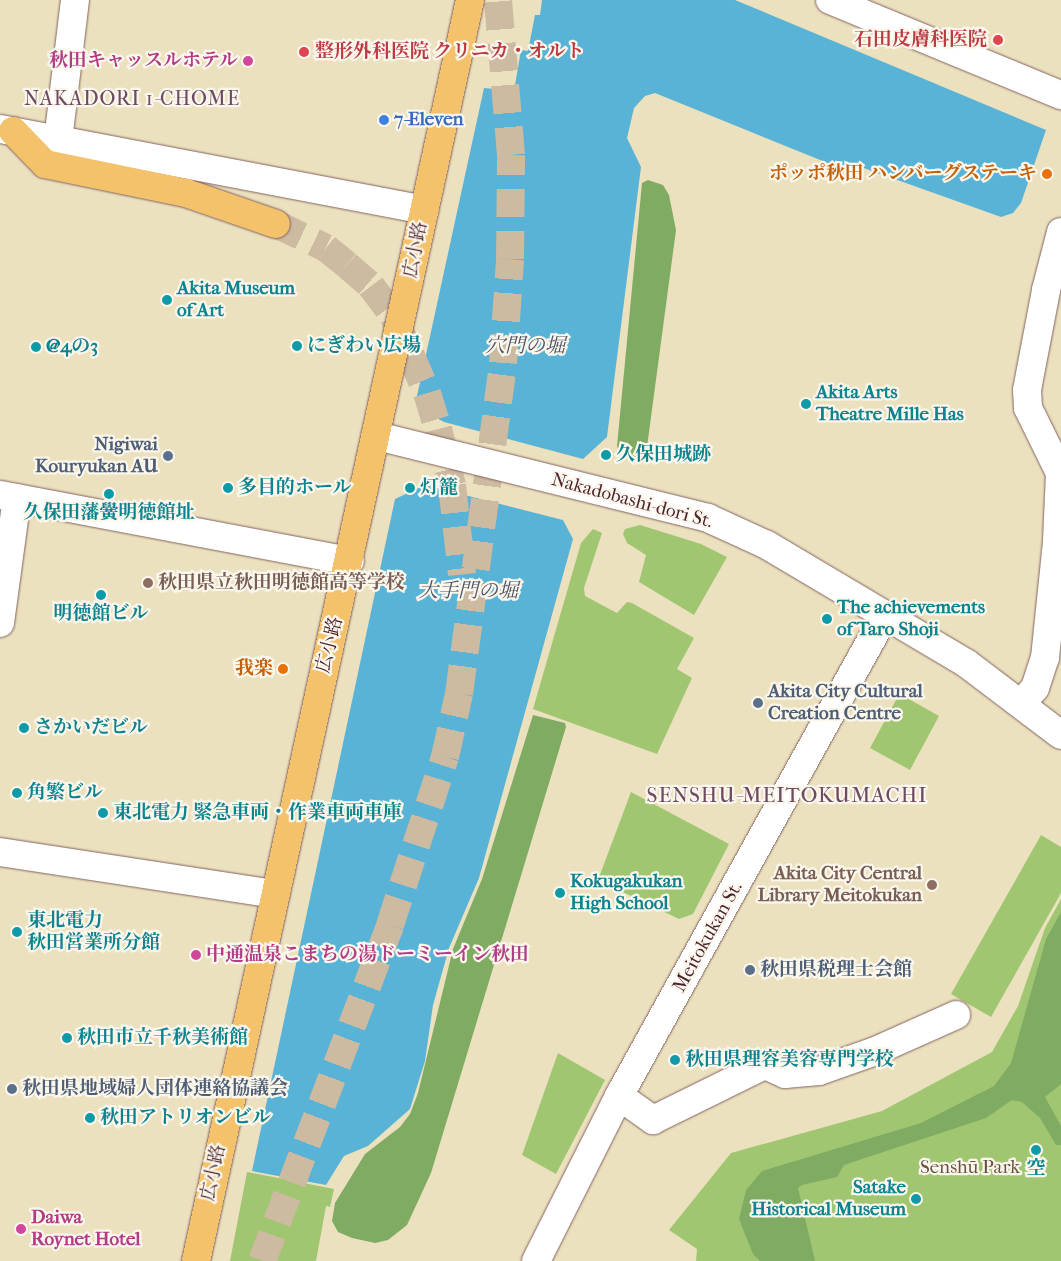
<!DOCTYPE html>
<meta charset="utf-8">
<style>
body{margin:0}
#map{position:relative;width:1061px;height:1261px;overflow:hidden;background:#ece1bf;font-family:"IM FELL French Canon","Noto Serif JP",serif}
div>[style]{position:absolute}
.green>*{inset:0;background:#a1c671}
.forest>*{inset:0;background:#80ab63}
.water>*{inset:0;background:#58b3d6}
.highway-tunnel>*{height:28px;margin-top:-14px;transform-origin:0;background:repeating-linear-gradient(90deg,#ccbaa1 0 28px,transparent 0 42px)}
.roads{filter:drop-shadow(0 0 1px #83635f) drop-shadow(0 0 1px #83635f)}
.minor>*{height:28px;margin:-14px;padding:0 14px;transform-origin:14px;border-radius:14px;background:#fff}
.major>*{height:28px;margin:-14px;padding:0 14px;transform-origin:14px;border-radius:14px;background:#f4c26a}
.highway>*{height:28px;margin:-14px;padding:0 14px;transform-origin:14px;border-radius:14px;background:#f4c26a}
.dots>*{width:14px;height:14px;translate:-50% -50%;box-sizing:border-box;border:2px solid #fbf7ec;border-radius:50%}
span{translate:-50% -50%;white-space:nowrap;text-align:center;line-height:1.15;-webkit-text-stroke:4.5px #fbf7ec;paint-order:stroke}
.health-label{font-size:19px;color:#be3a42;font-weight:700}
.right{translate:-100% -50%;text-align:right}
.left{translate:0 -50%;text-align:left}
.hotel-label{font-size:19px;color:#b23c85;font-weight:700}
.shop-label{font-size:19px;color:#366cbe;font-weight:700}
.food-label{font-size:19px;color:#c56008;font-weight:700}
.street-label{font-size:19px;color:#4a1f2b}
.culture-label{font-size:19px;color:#0d838f;font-weight:700}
.service-label{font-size:19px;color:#4e5e75;font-weight:700}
.education-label{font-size:19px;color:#785e54;font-weight:700}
.park-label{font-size:19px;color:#645140}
.neighbourhood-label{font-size:20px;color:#6e4a62;letter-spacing:1px}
.water-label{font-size:20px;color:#4f5367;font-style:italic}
.quarter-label{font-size:21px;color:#6e4a62;letter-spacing:1px}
</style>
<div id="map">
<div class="green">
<div style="clip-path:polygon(640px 525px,701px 544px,727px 557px,694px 615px,639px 582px,646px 555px,627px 543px,623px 534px,625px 529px)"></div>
<div style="clip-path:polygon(593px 529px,602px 533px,584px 588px,585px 596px,617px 613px,627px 602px,632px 603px,694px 638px,677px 669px,692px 678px,657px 754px,533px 709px,581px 543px)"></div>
<div style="clip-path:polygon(907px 698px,939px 716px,910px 770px,870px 748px,896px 700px)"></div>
<div style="clip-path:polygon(631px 792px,729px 844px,693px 914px,679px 919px,598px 880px)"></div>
<div style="clip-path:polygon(1041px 835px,1061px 847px,1061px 893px,991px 1017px,951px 994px)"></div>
<div style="clip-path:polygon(1061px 899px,1061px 1261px,696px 1261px,697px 1249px,669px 1230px,731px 1153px,882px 1111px,992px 1052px,1018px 1006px,1045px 928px)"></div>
<div style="clip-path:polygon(558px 1053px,605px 1080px,556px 1174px,522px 1155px)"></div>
<div style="clip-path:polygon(247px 1172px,334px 1189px,330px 1207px,326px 1206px,316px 1261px,230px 1261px)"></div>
</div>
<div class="forest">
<div style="clip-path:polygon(648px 180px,663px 185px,669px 195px,676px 230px,647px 447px,642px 456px,634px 461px,620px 454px,617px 446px,642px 183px)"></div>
<div style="clip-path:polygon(533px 715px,565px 723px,566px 727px,431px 1173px,407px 1225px,388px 1240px,375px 1243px,352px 1238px,338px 1232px,332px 1221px,335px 1203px,365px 1154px,400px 1127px,410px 1114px,418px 1093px,453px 949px,482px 879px)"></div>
<div style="clip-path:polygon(1061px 912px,1061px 1084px,1045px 1097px,1061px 1126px,1061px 1145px,1056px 1145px,1040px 1118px,1022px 1102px,1012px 1100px,986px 1118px,844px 1165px,837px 1177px,802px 1185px,798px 1188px,815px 1261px,760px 1261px,753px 1254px,739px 1219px,746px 1190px,762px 1171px,921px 1123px,994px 1086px,1011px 1063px,1046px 939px)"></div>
</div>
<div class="water">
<div style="clip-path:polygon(542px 0,735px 0,1046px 130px,1021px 203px,1013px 213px,1001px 217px,861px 167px,830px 164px,655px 93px,645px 96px,634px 108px,627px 138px,641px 167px,607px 437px,583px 459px,444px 422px,430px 414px,417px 396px,484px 88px,514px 91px,521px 50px,528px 51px,535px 15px,540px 15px)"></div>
<div style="clip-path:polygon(425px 485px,563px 520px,573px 539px,479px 878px,449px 948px,433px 1005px,425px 1061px,410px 1109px,368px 1146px,344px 1156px,326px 1185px,252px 1171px,395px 499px)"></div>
</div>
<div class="highway-tunnel">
<div style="left:276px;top:224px;width:55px;rotate:25.6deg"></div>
<div style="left:326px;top:248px;width:27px;rotate:39deg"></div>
<div style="left:347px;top:265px;width:32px;rotate:41deg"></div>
<div style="left:371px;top:286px;width:39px;rotate:53deg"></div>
<div style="left:394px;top:317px;width:83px;rotate:66.5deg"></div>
<div style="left:427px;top:393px;width:38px;rotate:73deg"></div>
<div style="left:438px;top:429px;width:58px;rotate:76deg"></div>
<div style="left:452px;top:485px;width:90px;rotate:83.6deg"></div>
<div style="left:262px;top:1261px;width:360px;rotate:-69.1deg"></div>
<div style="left:390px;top:925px;width:177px;rotate:-71.9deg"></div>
<div style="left:445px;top:757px;width:65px;rotate:-77.5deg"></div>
<div style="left:459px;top:694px;width:334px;rotate:-82.4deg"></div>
<div style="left:503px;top:363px;width:104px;rotate:-86.1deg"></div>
<div style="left:510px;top:259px;width:104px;rotate:-89.4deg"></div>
<div style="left:511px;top:155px;width:156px;rotate:-94.8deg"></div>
</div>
<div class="roads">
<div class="minor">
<div style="left:830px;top:0;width:250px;rotate:22.4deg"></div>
<div style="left:1px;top:129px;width:431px;rotate:10.8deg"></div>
<div style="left:56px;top:157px;width:158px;rotate:-83.1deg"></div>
<div style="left:377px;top:436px;width:341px;rotate:13.9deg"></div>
<div style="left:708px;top:518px;width:65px;rotate:24.6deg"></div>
<div style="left:767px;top:545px;width:231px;rotate:30.7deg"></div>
<div style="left:966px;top:663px;width:119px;rotate:37.2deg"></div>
<div style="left:0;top:495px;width:356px;rotate:10.7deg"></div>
<div style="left:0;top:623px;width:126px;rotate:-82.3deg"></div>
<div style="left:1021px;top:704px;width:21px;rotate:-49deg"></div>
<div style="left:1035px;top:688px;width:32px;rotate:-72deg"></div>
<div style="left:1045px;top:658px;width:118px;rotate:-84.1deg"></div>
<div style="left:1057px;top:541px;width:68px;rotate:-87.5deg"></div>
<div style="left:1060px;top:473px;width:72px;rotate:-116.2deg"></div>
<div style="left:1028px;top:408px;width:18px;rotate:-93deg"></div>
<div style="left:1027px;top:390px;width:102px;rotate:-79.2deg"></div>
<div style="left:1046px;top:290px;width:60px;rotate:-75.5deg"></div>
<div style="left:0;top:852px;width:277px;rotate:8.7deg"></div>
<div style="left:619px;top:1096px;width:42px;rotate:35.2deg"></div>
<div style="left:653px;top:1120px;width:125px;rotate:-26.2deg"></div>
<div style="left:765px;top:1065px;width:22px;rotate:24deg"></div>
<div style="left:785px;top:1074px;width:34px;rotate:-5deg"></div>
<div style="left:819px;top:1071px;width:57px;rotate:-19.4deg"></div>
<div style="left:873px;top:1052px;width:91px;rotate:-24deg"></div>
<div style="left:536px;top:1261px;width:185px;rotate:-63.3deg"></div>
<div style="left:619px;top:1096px;width:550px;rotate:-61.06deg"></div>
</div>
<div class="major">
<div style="left:196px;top:1261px;width:1290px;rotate:-77.74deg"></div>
</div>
<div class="highway">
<div style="left:13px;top:131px;width:46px;rotate:45.9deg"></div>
<div style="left:45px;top:164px;width:144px;rotate:11.6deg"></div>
<div style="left:186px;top:193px;width:95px;rotate:19deg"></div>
</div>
</div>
<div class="dots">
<div style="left:998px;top:40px;background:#e0444e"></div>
<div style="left:304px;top:52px;background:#e0444e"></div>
<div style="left:248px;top:61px;background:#d1479c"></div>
<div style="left:384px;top:120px;background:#3f7fe0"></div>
<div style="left:1047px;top:174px;background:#e8710a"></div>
<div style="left:167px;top:300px;background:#0f9aa8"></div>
<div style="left:297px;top:346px;background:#0f9aa8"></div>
<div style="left:36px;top:347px;background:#0f9aa8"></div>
<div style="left:806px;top:404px;background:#0f9aa8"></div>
<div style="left:606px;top:455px;background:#0f9aa8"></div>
<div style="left:168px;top:456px;background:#5c6f8a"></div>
<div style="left:228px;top:488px;background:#0f9aa8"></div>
<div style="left:410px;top:488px;background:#0f9aa8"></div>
<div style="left:109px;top:494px;background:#0f9aa8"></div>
<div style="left:148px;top:583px;background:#8d6e63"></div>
<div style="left:101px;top:595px;background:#0f9aa8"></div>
<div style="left:827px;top:619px;background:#0f9aa8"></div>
<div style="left:283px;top:669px;background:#e8710a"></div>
<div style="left:758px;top:703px;background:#5c6f8a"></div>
<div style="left:24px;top:728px;background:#0f9aa8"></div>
<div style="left:17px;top:793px;background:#0f9aa8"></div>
<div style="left:103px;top:813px;background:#0f9aa8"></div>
<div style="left:932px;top:885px;background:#8d6e63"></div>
<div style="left:560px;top:893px;background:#0f9aa8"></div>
<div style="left:17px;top:932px;background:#0f9aa8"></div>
<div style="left:196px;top:955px;background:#d1479c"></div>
<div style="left:750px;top:970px;background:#5c6f8a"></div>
<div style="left:67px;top:1038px;background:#0f9aa8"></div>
<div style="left:675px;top:1060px;background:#0f9aa8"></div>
<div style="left:12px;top:1089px;background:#5c6f8a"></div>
<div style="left:90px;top:1118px;background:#0f9aa8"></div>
<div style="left:1036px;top:1150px;background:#0f9aa8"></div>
<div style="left:916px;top:1199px;background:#0f9aa8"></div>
<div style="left:21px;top:1229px;background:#d1479c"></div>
</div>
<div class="health-label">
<span class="right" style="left:987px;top:40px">石田皮膚科医院</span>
<span class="left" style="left:315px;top:52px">整形外科医院 クリニカ・オルト</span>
</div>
<div class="hotel-label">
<span class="right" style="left:238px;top:61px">秋田キャッスルホテル</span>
<span class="left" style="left:206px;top:955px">中通温泉こまちの湯ドーミーイン秋田</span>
<span class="left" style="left:31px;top:1229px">Daiwa<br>Roynet Hotel</span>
</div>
<div class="shop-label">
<span class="left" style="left:394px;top:120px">7-Eleven</span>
</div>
<div class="food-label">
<span class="right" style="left:1037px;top:174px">ポッポ秋田 ハンバーグステーキ</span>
<span class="right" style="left:273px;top:669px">我楽</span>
</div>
<div class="street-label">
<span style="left:416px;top:250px;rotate:-79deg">広小路</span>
<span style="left:632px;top:501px;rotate:15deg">Nakadobashi-dori St.</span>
<span style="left:330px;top:645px;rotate:-76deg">広小路</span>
<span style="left:708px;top:937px;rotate:-61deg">Meitokukan St.</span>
<span style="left:214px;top:1173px;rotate:-78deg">広小路</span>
</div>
<div class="culture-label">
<span class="left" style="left:177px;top:300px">Akita Museum<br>of Art</span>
<span class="left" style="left:307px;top:346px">にぎわい広場</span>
<span class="left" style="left:46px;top:347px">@4の3</span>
<span class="left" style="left:816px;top:404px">Akita Arts<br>Theatre Mille Has</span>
<span class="left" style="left:616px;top:455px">久保田城跡</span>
<span class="left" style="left:238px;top:488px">多目的ホール</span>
<span class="left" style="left:420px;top:488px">灯籠</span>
<span style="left:109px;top:513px">久保田藩黌明徳館址</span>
<span class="left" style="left:837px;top:619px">The achievements<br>of Taro Shoji</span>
<span style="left:101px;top:614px">明徳館ビル</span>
<span class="left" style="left:34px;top:728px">さかいだビル</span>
<span class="left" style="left:27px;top:793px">角繁ビル</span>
<span class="left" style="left:113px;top:813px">東北電力 緊急車両・作業車両車庫</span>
<span class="left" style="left:570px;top:893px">Kokugakukan<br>High School</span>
<span class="left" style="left:27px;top:932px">東北電力<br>秋田営業所分館</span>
<span class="left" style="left:77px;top:1038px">秋田市立千秋美術館</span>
<span class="left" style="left:685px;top:1060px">秋田県理容美容専門学校</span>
<span class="left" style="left:100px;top:1118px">秋田アトリオンビル</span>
<span style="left:1036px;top:1169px">空</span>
<span class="right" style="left:906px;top:1199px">Satake<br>Historical Museum</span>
</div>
<div class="service-label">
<span class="right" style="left:158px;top:456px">Nigiwai<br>Kouryukan AU</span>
<span class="left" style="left:768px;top:703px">Akita City Cultural<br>Creation Centre</span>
<span class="left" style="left:760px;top:970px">秋田県税理士会館</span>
<span class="left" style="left:22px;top:1089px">秋田県地域婦人団体連絡協議会</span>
</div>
<div class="education-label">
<span class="left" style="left:158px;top:583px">秋田県立秋田明徳館高等学校</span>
<span class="right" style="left:922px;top:885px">Akita City Central<br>Library Meitokukan</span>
</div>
<div class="park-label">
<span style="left:970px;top:1168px">Senshū Park</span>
</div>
<div class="neighbourhood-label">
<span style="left:132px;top:98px">NAKADORI 1-CHOME</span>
</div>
<div class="water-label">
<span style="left:525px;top:345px">穴門の堀</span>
<span style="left:468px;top:590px">大手門の堀</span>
</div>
<div class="quarter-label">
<span style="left:787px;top:795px">SENSHU-MEITOKUMACHI</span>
</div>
</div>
